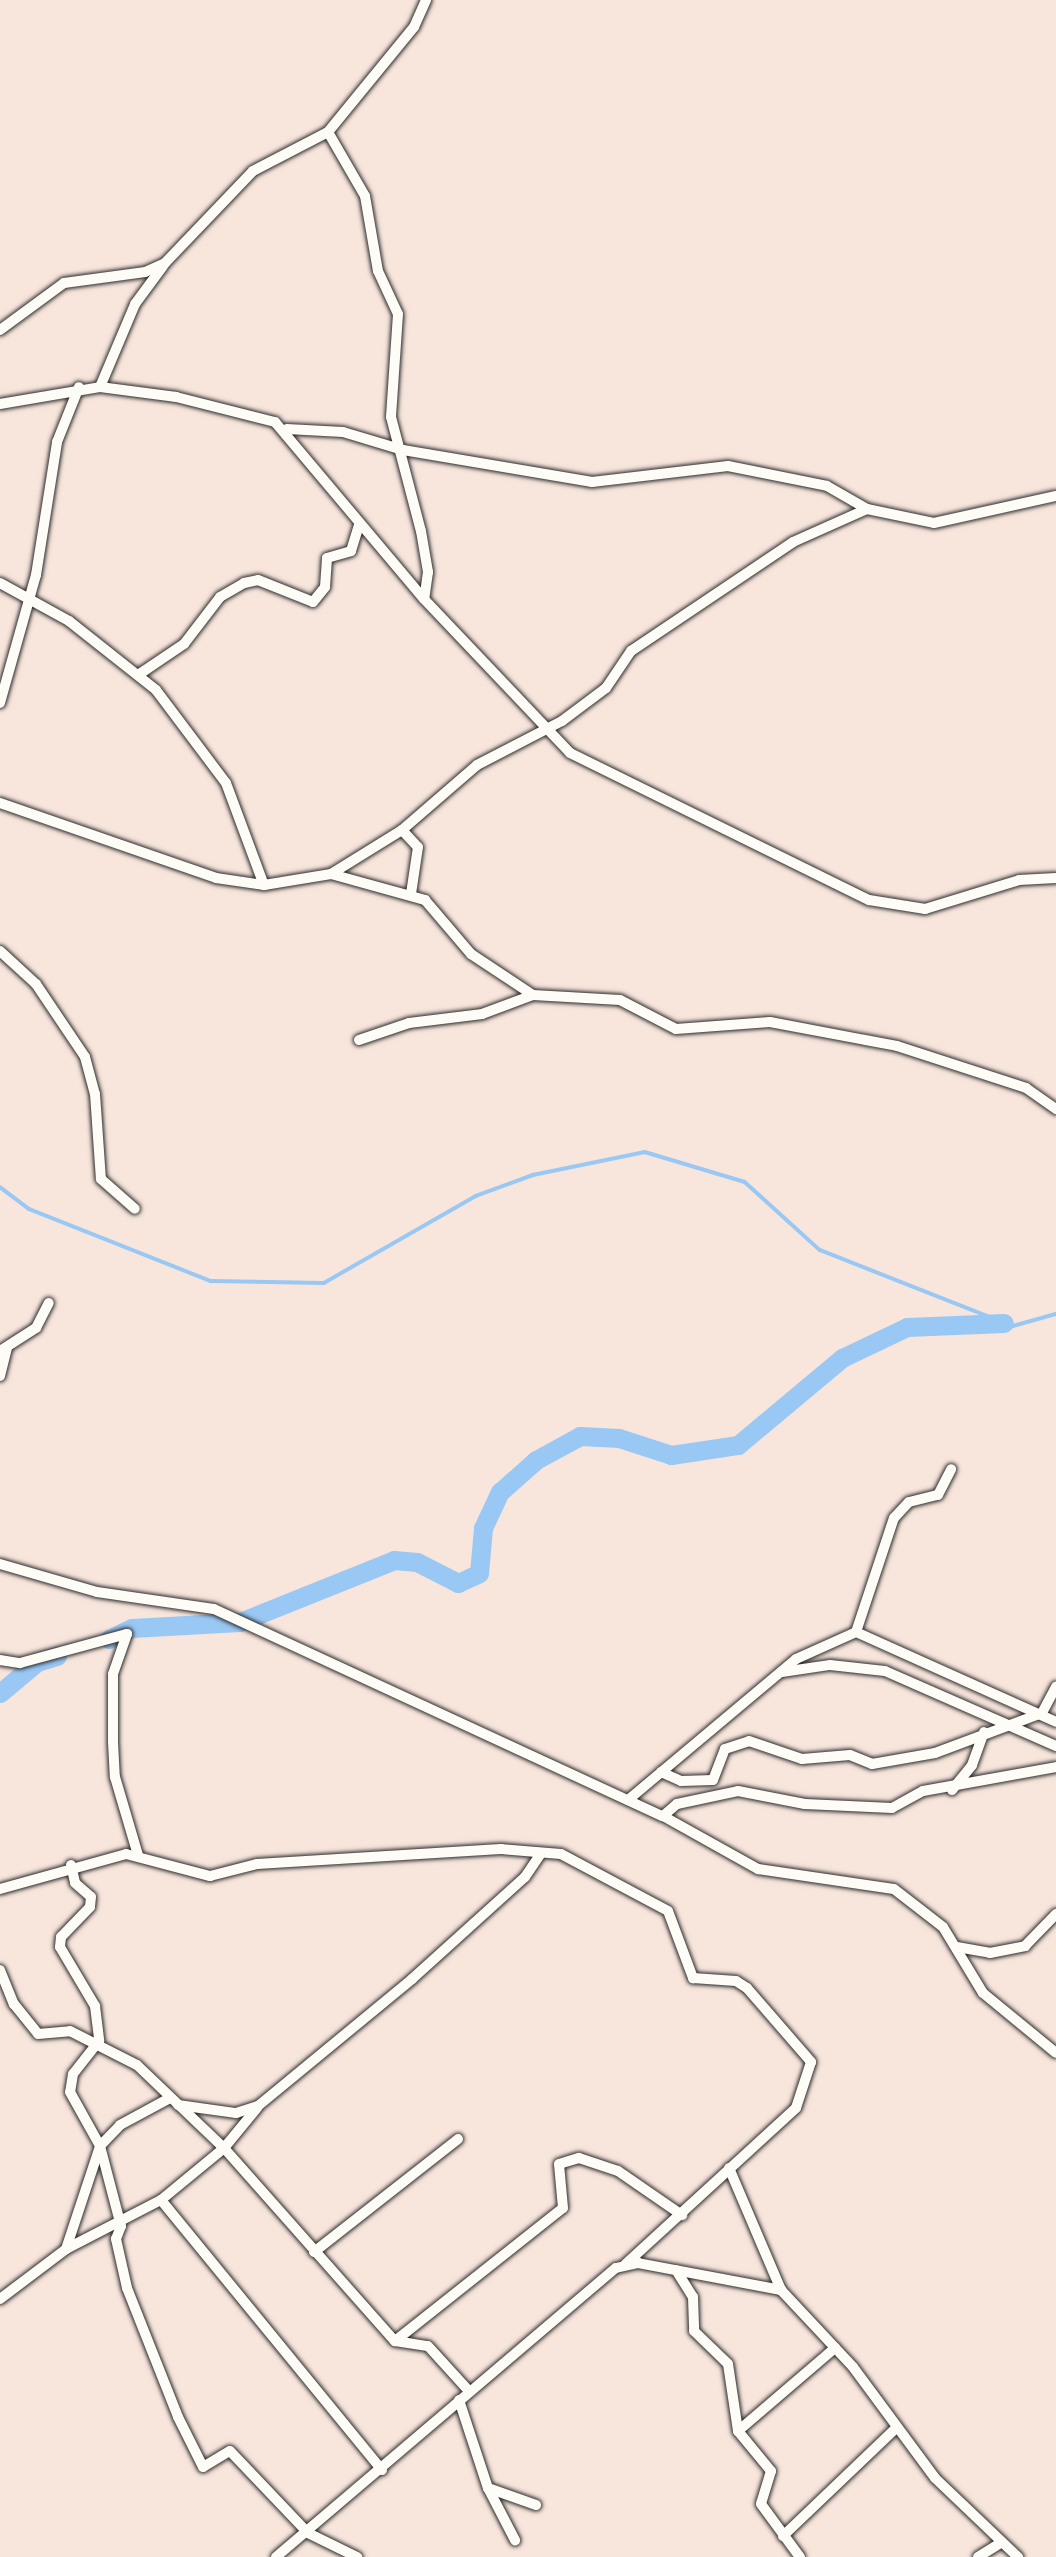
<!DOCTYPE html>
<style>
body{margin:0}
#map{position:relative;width:1056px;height:2557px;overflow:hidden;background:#f8e6dd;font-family:Dekko,sans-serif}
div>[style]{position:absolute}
.stream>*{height:3.5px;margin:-1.75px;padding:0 1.75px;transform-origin:1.75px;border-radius:1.75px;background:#9ac8f5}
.river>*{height:19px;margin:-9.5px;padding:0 9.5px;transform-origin:9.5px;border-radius:9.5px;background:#9ac8f5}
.roads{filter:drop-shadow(0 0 2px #2b2b2b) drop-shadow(0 0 2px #2b2b2b)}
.street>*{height:10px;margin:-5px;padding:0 5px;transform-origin:5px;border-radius:5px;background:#fdfcf7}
span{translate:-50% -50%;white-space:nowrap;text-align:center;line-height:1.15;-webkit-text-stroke:7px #fdfcf7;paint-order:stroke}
</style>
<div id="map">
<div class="stream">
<div style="left:0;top:1187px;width:36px;rotate:37deg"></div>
<div style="left:29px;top:1209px;width:196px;rotate:21.6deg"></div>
<div style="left:211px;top:1281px;width:113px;rotate:1deg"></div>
<div style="left:324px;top:1283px;width:175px;rotate:-29.8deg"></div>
<div style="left:476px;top:1196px;width:61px;rotate:-20.2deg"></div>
<div style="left:533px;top:1175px;width:114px;rotate:-11.6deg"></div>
<div style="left:645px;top:1152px;width:104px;rotate:16.7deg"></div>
<div style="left:745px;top:1182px;width:101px;rotate:42.2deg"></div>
<div style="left:820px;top:1250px;width:207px;rotate:21.5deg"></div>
<div style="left:1013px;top:1326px;width:45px;rotate:-15.6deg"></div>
</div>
<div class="river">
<div style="left:109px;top:1639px;width:25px;rotate:-26deg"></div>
<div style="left:132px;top:1628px;width:108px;rotate:-3.2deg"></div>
<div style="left:240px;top:1622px;width:166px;rotate:-21.9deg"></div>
<div style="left:394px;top:1560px;width:23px;rotate:5deg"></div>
<div style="left:417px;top:1562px;width:46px;rotate:27.1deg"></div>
<div style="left:458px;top:1583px;width:23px;rotate:-25deg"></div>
<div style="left:479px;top:1573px;width:45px;rotate:-84.9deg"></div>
<div style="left:483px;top:1528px;width:40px;rotate:-65deg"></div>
<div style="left:500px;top:1492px;width:48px;rotate:-41.6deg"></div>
<div style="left:536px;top:1460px;width:50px;rotate:-28.6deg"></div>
<div style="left:580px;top:1436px;width:39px;rotate:3deg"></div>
<div style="left:619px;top:1438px;width:55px;rotate:18.1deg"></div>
<div style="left:671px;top:1455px;width:68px;rotate:-8.5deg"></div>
<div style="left:738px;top:1445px;width:136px;rotate:-39.9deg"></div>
<div style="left:842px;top:1358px;width:72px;rotate:-25.5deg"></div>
<div style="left:907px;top:1327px;width:97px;rotate:-2.4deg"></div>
<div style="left:0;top:1693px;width:48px;rotate:-40deg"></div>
<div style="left:37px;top:1662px;width:21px;rotate:-17deg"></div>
</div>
<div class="roads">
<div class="street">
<div style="left:328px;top:132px;width:74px;rotate:60deg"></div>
<div style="left:365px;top:196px;width:76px;rotate:80.2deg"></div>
<div style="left:378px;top:271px;width:47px;rotate:65.1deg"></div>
<div style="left:398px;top:314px;width:103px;rotate:93.9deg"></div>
<div style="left:391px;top:417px;width:118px;rotate:75.3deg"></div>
<div style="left:421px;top:531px;width:42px;rotate:80.3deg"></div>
<div style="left:428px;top:572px;width:27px;rotate:98deg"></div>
<div style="left:0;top:330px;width:79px;rotate:-36.3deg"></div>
<div style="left:64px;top:283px;width:82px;rotate:-7.7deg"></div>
<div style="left:145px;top:272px;width:22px;rotate:-24deg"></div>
<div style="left:165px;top:263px;width:127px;rotate:-46.3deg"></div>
<div style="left:253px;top:171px;width:85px;rotate:-27.5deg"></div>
<div style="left:328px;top:132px;width:136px;rotate:-50.7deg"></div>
<div style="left:414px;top:27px;width:30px;rotate:-66deg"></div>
<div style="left:100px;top:387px;width:90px;rotate:-67.1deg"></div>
<div style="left:135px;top:304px;width:47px;rotate:-53.6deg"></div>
<div style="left:0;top:404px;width:101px;rotate:-9.6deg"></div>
<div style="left:100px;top:387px;width:77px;rotate:7.5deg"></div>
<div style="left:176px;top:397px;width:102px;rotate:14.2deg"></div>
<div style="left:275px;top:422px;width:231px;rotate:49.9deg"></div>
<div style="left:424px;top:599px;width:212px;rotate:46.5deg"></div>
<div style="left:570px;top:753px;width:333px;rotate:26.2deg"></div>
<div style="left:869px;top:900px;width:57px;rotate:9.1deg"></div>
<div style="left:925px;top:909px;width:98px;rotate:-17.1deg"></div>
<div style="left:1019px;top:880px;width:37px;rotate:-3deg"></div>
<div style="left:287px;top:429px;width:56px;rotate:3.1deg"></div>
<div style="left:343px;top:432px;width:63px;rotate:16.7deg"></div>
<div style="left:403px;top:450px;width:192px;rotate:9.6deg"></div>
<div style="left:592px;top:482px;width:137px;rotate:-6.7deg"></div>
<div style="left:728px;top:466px;width:101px;rotate:11.4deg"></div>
<div style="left:827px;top:486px;width:46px;rotate:29.9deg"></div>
<div style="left:0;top:583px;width:79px;rotate:28.8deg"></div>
<div style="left:69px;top:621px;width:111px;rotate:38.4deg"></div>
<div style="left:156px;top:690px;width:116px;rotate:53deg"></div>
<div style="left:226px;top:783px;width:109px;rotate:69.6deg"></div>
<div style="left:141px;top:673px;width:52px;rotate:-34deg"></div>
<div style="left:184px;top:644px;width:59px;rotate:-52.5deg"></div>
<div style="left:220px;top:597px;width:28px;rotate:-30deg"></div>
<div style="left:244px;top:583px;width:14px;rotate:-12deg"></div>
<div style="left:258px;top:580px;width:59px;rotate:21.8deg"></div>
<div style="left:313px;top:602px;width:19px;rotate:-51deg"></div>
<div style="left:325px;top:587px;width:29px;rotate:-86deg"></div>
<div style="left:327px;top:558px;width:25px;rotate:-16deg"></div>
<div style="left:351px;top:551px;width:27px;rotate:-73deg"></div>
<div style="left:0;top:703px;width:133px;rotate:-74.3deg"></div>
<div style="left:36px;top:575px;width:135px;rotate:-81deg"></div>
<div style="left:57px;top:442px;width:59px;rotate:-68.2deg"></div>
<div style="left:0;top:803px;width:229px;rotate:19.1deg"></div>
<div style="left:216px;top:878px;width:49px;rotate:8.3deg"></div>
<div style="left:264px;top:885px;width:68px;rotate:-9.3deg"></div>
<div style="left:331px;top:874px;width:84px;rotate:-31.8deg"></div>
<div style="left:402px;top:830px;width:99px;rotate:-40.9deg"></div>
<div style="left:477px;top:765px;width:96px;rotate:-27.4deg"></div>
<div style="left:562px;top:721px;width:55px;rotate:-36.9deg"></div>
<div style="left:606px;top:688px;width:45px;rotate:-56deg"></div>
<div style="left:631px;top:651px;width:195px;rotate:-33.9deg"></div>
<div style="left:793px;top:542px;width:81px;rotate:-24deg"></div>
<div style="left:867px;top:509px;width:68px;rotate:11.8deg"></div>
<div style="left:934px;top:523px;width:125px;rotate:-12.5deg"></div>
<div style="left:402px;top:830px;width:23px;rotate:47deg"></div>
<div style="left:418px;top:847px;width:48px;rotate:98.5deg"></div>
<div style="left:331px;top:874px;width:98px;rotate:15.5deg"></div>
<div style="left:425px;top:900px;width:71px;rotate:49.6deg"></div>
<div style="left:471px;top:954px;width:74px;rotate:33.5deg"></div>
<div style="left:0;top:951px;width:49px;rotate:42.5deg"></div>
<div style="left:36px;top:984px;width:88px;rotate:56.1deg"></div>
<div style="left:85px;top:1057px;width:38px;rotate:75deg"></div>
<div style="left:95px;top:1094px;width:85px;rotate:86deg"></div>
<div style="left:101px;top:1179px;width:45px;rotate:41.4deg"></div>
<div style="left:359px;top:1040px;width:53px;rotate:-18.8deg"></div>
<div style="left:409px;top:1023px;width:74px;rotate:-7deg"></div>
<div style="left:482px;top:1014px;width:54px;rotate:-20.4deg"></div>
<div style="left:533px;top:995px;width:87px;rotate:3.3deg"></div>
<div style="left:620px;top:1000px;width:63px;rotate:27.4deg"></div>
<div style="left:676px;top:1029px;width:94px;rotate:-4.3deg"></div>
<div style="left:770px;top:1022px;width:129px;rotate:10.7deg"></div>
<div style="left:897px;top:1046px;width:136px;rotate:18deg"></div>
<div style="left:1026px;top:1088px;width:37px;rotate:35deg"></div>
<div style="left:0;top:1351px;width:43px;rotate:-32.6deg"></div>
<div style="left:36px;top:1328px;width:28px;rotate:-63deg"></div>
<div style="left:0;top:1376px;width:29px;rotate:-76deg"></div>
<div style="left:0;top:1564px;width:101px;rotate:16.1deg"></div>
<div style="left:97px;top:1592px;width:118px;rotate:8.3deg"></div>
<div style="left:214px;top:1609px;width:494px;rotate:24.8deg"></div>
<div style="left:663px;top:1816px;width:109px;rotate:29.2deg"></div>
<div style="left:758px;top:1869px;width:137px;rotate:8.4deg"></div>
<div style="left:894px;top:1889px;width:62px;rotate:37.8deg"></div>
<div style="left:943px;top:1927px;width:77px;rotate:58.8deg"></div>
<div style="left:983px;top:1993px;width:94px;rotate:39.4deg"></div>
<div style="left:856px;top:1632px;width:219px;rotate:24.2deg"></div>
<div style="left:0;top:1660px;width:20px;rotate:9deg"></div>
<div style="left:20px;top:1663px;width:111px;rotate:-15.2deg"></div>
<div style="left:127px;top:1634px;width:42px;rotate:109.3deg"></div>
<div style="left:113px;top:1674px;width:68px;rotate:90deg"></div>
<div style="left:113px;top:1742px;width:35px;rotate:87deg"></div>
<div style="left:115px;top:1777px;width:81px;rotate:73.6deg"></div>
<div style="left:782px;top:1672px;width:49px;rotate:-8.3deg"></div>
<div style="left:830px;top:1665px;width:55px;rotate:6.2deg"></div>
<div style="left:885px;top:1671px;width:187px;rotate:23.7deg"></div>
<div style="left:661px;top:1772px;width:22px;rotate:24deg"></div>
<div style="left:681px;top:1781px;width:32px;rotate:-2deg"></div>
<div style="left:713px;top:1780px;width:33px;rotate:-69deg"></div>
<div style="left:725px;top:1749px;width:25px;rotate:-18deg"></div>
<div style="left:749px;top:1741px;width:56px;rotate:18.8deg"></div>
<div style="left:802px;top:1759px;width:48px;rotate:-4.8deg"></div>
<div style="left:850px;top:1755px;width:24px;rotate:22deg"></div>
<div style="left:872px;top:1764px;width:64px;rotate:-9.9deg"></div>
<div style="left:935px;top:1753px;width:114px;rotate:-20.5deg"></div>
<div style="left:1042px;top:1713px;width:30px;rotate:-62deg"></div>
<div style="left:952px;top:1790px;width:32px;rotate:-51deg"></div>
<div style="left:972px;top:1765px;width:35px;rotate:-70deg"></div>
<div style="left:628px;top:1800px;width:219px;rotate:-40deg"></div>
<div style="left:796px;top:1659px;width:66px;rotate:-24.2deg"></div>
<div style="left:856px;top:1632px;width:120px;rotate:-71.6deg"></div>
<div style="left:894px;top:1518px;width:22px;rotate:-47deg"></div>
<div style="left:909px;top:1502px;width:30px;rotate:-14deg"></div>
<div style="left:938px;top:1495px;width:29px;rotate:-63deg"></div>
<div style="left:663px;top:1816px;width:18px;rotate:-41deg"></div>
<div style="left:677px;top:1804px;width:62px;rotate:-12deg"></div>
<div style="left:738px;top:1791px;width:68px;rotate:11deg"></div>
<div style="left:805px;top:1804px;width:87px;rotate:2.6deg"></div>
<div style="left:892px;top:1808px;width:35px;rotate:-29deg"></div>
<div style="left:923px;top:1791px;width:135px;rotate:-10.2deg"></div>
<div style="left:71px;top:1865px;width:18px;rotate:77deg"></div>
<div style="left:75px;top:1883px;width:21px;rotate:41deg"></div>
<div style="left:91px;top:1897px;width:10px;rotate:96deg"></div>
<div style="left:90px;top:1907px;width:42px;rotate:134deg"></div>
<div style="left:61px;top:1937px;width:10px;rotate:96deg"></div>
<div style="left:60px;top:1947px;width:69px;rotate:59.3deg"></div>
<div style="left:95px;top:2006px;width:35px;rotate:83deg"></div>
<div style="left:99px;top:2041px;width:42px;rotate:128.2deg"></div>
<div style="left:73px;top:2074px;width:18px;rotate:99deg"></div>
<div style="left:70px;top:2092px;width:62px;rotate:60.9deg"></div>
<div style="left:100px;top:2146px;width:83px;rotate:75.3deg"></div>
<div style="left:121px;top:2226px;width:14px;rotate:111deg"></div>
<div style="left:116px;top:2239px;width:50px;rotate:77.3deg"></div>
<div style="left:127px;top:2288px;width:139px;rotate:68.4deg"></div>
<div style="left:178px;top:2417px;width:56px;rotate:63.4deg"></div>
<div style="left:203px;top:2467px;width:31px;rotate:-31deg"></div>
<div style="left:230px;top:2451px;width:113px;rotate:46.4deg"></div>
<div style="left:308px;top:2533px;width:55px;rotate:26.1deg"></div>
<div style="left:0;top:1889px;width:131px;rotate:-15.5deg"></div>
<div style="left:126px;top:1854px;width:87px;rotate:14.7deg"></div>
<div style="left:210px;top:1876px;width:49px;rotate:-14.3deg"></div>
<div style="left:257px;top:1864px;width:244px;rotate:-3.5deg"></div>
<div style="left:501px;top:1849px;width:60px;rotate:4.8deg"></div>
<div style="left:561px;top:1854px;width:121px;rotate:28deg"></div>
<div style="left:668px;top:1911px;width:72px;rotate:69.5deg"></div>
<div style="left:693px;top:1978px;width:43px;rotate:4deg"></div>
<div style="left:736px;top:1981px;width:13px;rotate:32deg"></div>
<div style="left:747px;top:1988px;width:98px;rotate:49.1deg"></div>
<div style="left:811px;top:2062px;width:48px;rotate:108.1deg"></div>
<div style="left:796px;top:2108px;width:231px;rotate:137.5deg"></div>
<div style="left:957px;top:1947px;width:34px;rotate:10deg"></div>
<div style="left:990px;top:1953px;width:36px;rotate:-11deg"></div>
<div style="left:1025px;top:1946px;width:45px;rotate:-45.9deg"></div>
<div style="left:0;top:1970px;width:37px;rotate:68deg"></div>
<div style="left:14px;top:2004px;width:38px;rotate:51deg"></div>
<div style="left:38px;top:2034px;width:32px;rotate:-5deg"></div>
<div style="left:70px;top:2031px;width:75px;rotate:26.9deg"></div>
<div style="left:137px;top:2065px;width:120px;rotate:43.7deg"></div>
<div style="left:224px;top:2148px;width:258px;rotate:48.5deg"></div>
<div style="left:395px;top:2341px;width:33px;rotate:9deg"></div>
<div style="left:428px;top:2346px;width:61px;rotate:47.7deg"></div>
<div style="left:178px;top:2105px;width:59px;rotate:7.9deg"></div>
<div style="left:236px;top:2113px;width:23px;rotate:-18deg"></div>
<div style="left:258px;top:2106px;width:200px;rotate:-39.5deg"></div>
<div style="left:412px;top:1979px;width:152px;rotate:-42.1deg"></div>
<div style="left:525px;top:1877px;width:29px;rotate:-56deg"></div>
<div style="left:729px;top:2168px;width:133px;rotate:66.9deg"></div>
<div style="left:781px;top:2290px;width:105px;rotate:46.9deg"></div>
<div style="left:853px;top:2367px;width:138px;rotate:53.5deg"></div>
<div style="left:935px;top:2478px;width:115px;rotate:43.6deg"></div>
<div style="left:161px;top:2200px;width:349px;rotate:50.7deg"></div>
<div style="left:66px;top:2249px;width:108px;rotate:-71.7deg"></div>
<div style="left:100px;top:2146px;width:29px;rotate:-46deg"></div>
<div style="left:120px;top:2125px;width:57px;rotate:-28.4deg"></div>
<div style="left:314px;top:2252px;width:183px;rotate:-38.1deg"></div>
<div style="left:676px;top:2270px;width:32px;rotate:58deg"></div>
<div style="left:693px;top:2297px;width:34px;rotate:88deg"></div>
<div style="left:694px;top:2331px;width:47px;rotate:44.1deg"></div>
<div style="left:728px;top:2364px;width:68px;rotate:81.5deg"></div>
<div style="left:738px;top:2431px;width:52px;rotate:50.5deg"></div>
<div style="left:771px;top:2471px;width:34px;rotate:107deg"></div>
<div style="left:761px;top:2504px;width:66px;rotate:53.7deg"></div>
<div style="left:0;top:2299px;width:83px;rotate:-37.1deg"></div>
<div style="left:66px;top:2249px;width:107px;rotate:-27.3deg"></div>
<div style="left:161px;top:2200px;width:82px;rotate:-39.5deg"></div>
<div style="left:224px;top:2148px;width:52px;rotate:-50.5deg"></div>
<div style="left:395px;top:2341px;width:214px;rotate:-38.4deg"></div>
<div style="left:563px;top:2208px;width:44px;rotate:-95.2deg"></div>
<div style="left:559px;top:2164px;width:21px;rotate:-17deg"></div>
<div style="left:579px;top:2158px;width:41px;rotate:18.4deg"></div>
<div style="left:618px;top:2171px;width:78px;rotate:34.5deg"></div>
<div style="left:459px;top:2400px;width:93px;rotate:71.8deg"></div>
<div style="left:488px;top:2488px;width:51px;rotate:19.5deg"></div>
<div style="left:738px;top:2431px;width:128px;rotate:-40.6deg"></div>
<div style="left:488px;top:2488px;width:59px;rotate:62.6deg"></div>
<div style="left:783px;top:2536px;width:153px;rotate:-43.7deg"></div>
<div style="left:276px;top:2557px;width:446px;rotate:-40.4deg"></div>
<div style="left:616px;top:2268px;width:23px;rotate:-13deg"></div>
<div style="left:638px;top:2263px;width:146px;rotate:10.7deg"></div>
<div style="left:978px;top:2557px;width:26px;rotate:-32deg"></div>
</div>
</div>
</div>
